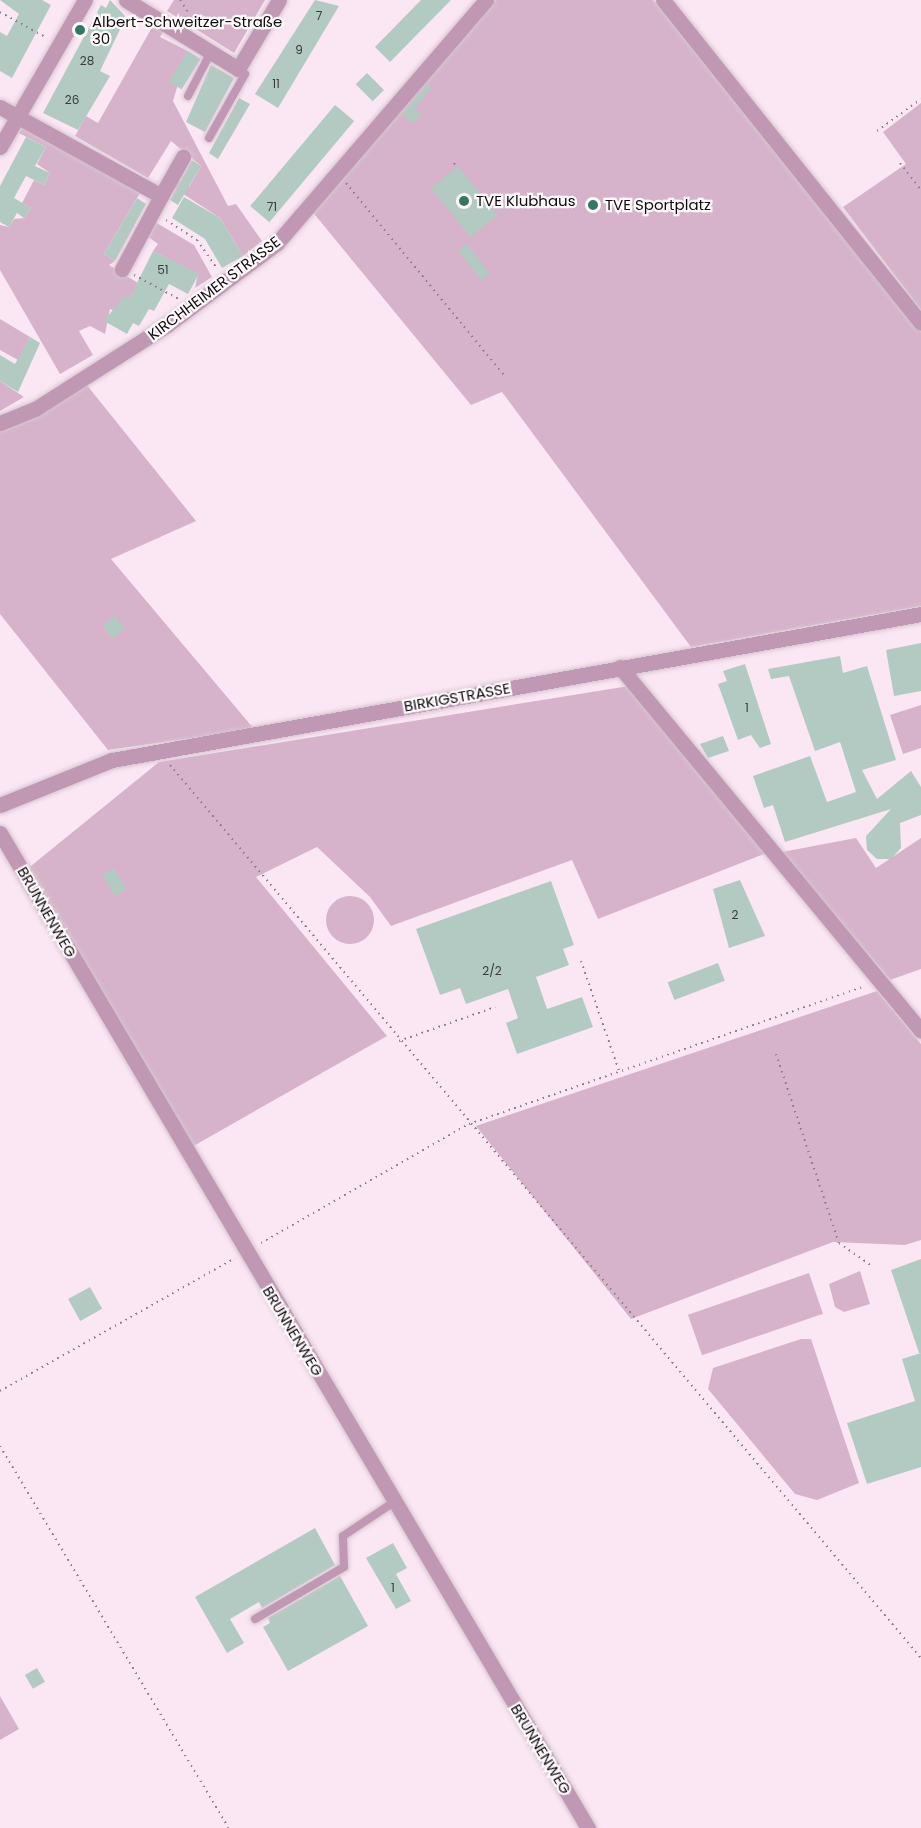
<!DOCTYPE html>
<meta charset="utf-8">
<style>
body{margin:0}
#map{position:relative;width:921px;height:1828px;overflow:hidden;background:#fbe7f4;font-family:Poppins,sans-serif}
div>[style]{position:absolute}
.green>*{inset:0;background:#d6b3ca;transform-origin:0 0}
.round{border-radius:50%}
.building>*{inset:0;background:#b3cac2;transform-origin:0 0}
.path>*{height:2px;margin-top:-1px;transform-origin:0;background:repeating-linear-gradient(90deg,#8b7e86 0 1.5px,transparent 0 6px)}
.roads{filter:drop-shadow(0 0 2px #d6c4cf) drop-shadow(0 0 2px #d6c4cf)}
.service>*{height:8px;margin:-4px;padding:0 4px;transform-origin:4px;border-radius:4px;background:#c198b4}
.minor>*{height:15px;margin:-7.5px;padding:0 7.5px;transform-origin:7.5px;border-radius:7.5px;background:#c198b4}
.dots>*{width:16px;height:16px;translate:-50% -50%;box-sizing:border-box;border:3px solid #fefafc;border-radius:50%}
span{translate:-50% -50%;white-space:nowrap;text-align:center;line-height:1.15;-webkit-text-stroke:4.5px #fefafc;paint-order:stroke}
.number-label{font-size:12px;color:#3a3b3c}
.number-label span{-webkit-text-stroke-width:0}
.poi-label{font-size:15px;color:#110b0f}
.left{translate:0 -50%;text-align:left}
.street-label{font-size:15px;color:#110b0f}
</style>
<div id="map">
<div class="green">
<div style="clip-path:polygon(174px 0,265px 0,234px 53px,167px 11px)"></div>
<div style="clip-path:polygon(496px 0,653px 0,921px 332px,921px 606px,691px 647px,502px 392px,471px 405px,311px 210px)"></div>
<div style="clip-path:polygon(155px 22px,165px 29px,160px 37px,188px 51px,173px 101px,228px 206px,236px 204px,262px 241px,243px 256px,220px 218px,174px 188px,179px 181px,189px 187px,201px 166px,171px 141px,148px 178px,75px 136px,86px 116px,98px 123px)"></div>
<div style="clip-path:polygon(921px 103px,921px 310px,843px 207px,906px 164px,883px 132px)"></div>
<div style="clip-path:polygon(23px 126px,141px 191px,104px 254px,115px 261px,109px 265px,138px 283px,129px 299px,116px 311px,110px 309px,105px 334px,90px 326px,79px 331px,93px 355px,60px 374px,0 270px,0 225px,9px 227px,14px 219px,24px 218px,31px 208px,22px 203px,34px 180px,44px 185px,50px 173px,37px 164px,46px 147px,19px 133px)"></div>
<div style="clip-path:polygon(155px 222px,194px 245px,212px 277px,195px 288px,198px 274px,153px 251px,158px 244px,146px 235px)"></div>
<div style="clip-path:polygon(0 319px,30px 337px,18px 360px,0 350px)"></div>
<div style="clip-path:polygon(0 381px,24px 397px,0 411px)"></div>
<div style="clip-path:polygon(86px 384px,196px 521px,111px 559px,254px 729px,108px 750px,0 614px,0 427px)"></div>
<div style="clip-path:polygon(629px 686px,769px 852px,598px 919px,572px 860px,391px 926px,370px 897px,317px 847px,256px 877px,387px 1036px,190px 1148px,26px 870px,159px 762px)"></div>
<div style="clip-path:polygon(921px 705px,921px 748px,903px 754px,890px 715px)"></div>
<div style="clip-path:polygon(856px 838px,876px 868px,921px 838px,921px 969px,890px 980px,782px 852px)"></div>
<div class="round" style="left:326px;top:896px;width:48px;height:48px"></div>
<div style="clip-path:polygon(877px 991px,921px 1044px,921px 1240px,905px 1245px,833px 1242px,631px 1319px,476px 1126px)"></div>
<div style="clip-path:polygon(860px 1271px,870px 1304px,844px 1312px,835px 1307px,829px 1284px)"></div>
<div style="left:809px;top:1273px;width:43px;height:128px;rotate:71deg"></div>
<div style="clip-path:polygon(801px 1339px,811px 1339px,859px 1483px,817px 1500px,795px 1494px,708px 1389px,713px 1368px)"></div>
<div style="clip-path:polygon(0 1696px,19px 1729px,0 1740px)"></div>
</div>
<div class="building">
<div style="clip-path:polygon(0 0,42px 0,51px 5px,12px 78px,0 71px,0 32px,7px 36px,19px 14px)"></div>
<div style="clip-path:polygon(110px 0,126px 17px,100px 71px,110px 76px,78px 130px,43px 113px,101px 5px,106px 8px)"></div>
<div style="clip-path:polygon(315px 0,339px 6px,278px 108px,255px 94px)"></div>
<div style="clip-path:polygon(421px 0,451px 0,390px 62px,375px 47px)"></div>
<div style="left:188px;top:51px;width:15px;height:36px;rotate:32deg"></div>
<div style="clip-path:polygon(211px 65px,234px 78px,205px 132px,186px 122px)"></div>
<div style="left:367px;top:73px;width:24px;height:16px;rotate:45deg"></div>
<div style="clip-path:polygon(427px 84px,432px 88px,415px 108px,421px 115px,411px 124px,402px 112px)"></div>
<div style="clip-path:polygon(239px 98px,250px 104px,218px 159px,209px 153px)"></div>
<div style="left:335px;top:105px;width:25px;height:132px;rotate:40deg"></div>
<div style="clip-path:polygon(26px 137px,46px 147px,35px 166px,50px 173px,44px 185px,26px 176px,14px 198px,31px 208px,24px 218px,17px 213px,9px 227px,0 222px,0 186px)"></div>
<div style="clip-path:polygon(192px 160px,201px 166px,178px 205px,170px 200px)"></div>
<div style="left:458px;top:166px;width:63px;height:35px;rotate:51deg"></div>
<div style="clip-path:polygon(184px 197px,220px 218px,243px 256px,222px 268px,205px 239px,172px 218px)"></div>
<div style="clip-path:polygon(137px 198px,146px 204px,115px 261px,104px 254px)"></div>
<div style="left:467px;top:244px;width:37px;height:11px;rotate:52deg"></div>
<div style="clip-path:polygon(153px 251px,199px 274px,188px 294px,169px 284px,154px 311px,149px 309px,139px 326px,133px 323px,127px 334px,104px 321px,124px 296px,129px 299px)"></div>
<div style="clip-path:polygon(30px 337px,40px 343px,18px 392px,0 381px,0 355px,15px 364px)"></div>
<div style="left:115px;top:616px;width:16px;height:16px;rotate:52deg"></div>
<div style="clip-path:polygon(921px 643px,921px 691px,894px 696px,886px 650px)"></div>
<div style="clip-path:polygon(840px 656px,843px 673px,867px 666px,896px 760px,862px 770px,877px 799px,911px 771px,921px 787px,921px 815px,900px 823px,901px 848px,891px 859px,877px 859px,867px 850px,866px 836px,891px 809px,785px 842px,773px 805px,764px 808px,753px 776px,810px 756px,827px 802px,856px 792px,840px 742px,815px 751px,789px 676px,771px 679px,768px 669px)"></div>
<div style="clip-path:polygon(745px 664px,771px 744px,760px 748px,751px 735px,738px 740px,718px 684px,727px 681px,723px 671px)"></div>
<div style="clip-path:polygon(723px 736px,729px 751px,708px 758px,700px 744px)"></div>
<div style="left:114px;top:868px;width:25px;height:13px;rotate:61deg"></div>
<div style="clip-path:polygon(740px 880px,765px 936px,729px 948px,713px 889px)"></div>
<div style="clip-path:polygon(551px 881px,574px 945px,563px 949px,569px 965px,536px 977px,547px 1009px,582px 997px,593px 1027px,517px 1054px,506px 1023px,518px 1018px,508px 989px,466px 1004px,460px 988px,440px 995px,416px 929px)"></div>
<div style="left:718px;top:963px;width:19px;height:54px;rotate:69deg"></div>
<div style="clip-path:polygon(921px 1259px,921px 1353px,919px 1353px,891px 1270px)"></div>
<div style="left:90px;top:1287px;width:25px;height:25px;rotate:61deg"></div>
<div style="clip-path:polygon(921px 1353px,921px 1467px,867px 1484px,847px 1423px,915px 1401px,902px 1359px)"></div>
<div style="clip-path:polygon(315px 1528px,335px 1565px,262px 1608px,259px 1602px,230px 1619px,244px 1643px,227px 1653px,195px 1597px)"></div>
<div style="clip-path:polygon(393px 1543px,407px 1568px,396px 1574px,411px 1601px,396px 1609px,366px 1558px)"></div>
<div style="clip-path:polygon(340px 1576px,368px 1626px,288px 1671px,263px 1627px,270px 1623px,268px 1618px)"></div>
<div style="left:37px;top:1668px;width:16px;height:14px;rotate:60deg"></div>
</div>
<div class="path">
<div style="left:180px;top:0;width:12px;rotate:55deg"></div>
<div style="left:187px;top:10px;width:9px;rotate:103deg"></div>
<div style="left:0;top:12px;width:54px;rotate:29deg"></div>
<div style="left:877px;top:131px;width:54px;rotate:-36deg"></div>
<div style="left:454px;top:163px;width:5px;rotate:53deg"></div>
<div style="left:900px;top:163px;width:34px;rotate:52deg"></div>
<div style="left:346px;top:183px;width:252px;rotate:50.6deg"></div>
<div style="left:166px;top:220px;width:37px;rotate:33deg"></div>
<div style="left:197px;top:240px;width:35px;rotate:55deg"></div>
<div style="left:134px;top:275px;width:51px;rotate:28.1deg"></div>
<div style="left:170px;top:765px;width:1167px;rotate:49.94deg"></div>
<div style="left:581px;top:961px;width:116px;rotate:70.9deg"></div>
<div style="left:399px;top:1041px;width:102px;rotate:-19.5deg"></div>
<div style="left:776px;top:1054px;width:199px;rotate:71.6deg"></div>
<div style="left:839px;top:1243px;width:40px;rotate:34.9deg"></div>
<div style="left:261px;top:1243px;width:240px;rotate:-29.8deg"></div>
<div style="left:469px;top:1124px;width:420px;rotate:-19.2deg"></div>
<div style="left:0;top:1391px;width:270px;rotate:-29.5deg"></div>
<div style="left:0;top:1446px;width:445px;rotate:59.1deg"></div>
</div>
<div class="roads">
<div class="service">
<div style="left:188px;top:96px;width:50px;rotate:-62.4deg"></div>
<div style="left:209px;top:138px;width:73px;rotate:-60.6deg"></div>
<div style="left:245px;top:74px;width:9px;rotate:-144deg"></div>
<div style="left:255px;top:1619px;width:103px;rotate:-30.3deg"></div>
<div style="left:344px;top:1567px;width:31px;rotate:-92deg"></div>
<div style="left:343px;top:1536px;width:61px;rotate:-33.7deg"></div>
</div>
<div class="minor">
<div style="left:126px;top:0;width:132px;rotate:31.6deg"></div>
<div style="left:238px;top:69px;width:80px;rotate:-59.3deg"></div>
<div style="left:663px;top:0;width:413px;rotate:51.4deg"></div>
<div style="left:0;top:107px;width:184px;rotate:28.9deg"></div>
<div style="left:161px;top:196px;width:83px;rotate:118.1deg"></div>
<div style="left:0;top:147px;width:170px;rotate:-60deg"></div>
<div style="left:161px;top:196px;width:45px;rotate:-60.6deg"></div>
<div style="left:0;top:423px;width:38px;rotate:-22deg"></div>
<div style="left:35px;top:409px;width:156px;rotate:-32.5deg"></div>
<div style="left:167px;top:325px;width:137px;rotate:-36.7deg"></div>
<div style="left:277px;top:243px;width:321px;rotate:-49.3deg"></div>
<div style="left:620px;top:667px;width:472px;rotate:50.4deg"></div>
<div style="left:0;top:805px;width:121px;rotate:-21.9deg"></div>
<div style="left:112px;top:760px;width:822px;rotate:-10.23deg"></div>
<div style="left:0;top:833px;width:1156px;rotate:59.42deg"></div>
</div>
</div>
<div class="dots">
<div style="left:80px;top:30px;background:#377665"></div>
<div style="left:464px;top:201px;background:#377665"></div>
<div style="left:593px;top:205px;background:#377665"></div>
</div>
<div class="number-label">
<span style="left:319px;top:16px">7</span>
<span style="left:299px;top:50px">9</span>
<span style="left:87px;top:61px">28</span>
<span style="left:276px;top:84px">11</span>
<span style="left:72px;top:100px">26</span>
<span style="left:272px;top:207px">71</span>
<span style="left:163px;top:270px">51</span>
<span style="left:747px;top:708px">1</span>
<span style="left:735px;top:915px">2</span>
<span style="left:492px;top:971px">2/2</span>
<span style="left:393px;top:1588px">1</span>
</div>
<div class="poi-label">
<span class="left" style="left:92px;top:30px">Albert-Schweitzer-Straße<br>30</span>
<span class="left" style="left:476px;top:201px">TVE Klubhaus</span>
<span class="left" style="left:605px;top:205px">TVE Sportplatz</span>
</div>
<div class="street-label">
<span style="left:214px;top:288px;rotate:-37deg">KIRCHHEIMER STRASSE</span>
<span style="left:457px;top:697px;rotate:-10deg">BIRKIGSTRASSE</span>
<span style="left:47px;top:912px;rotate:60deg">BRUNNENWEG</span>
<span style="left:293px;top:1331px;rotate:59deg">BRUNNENWEG</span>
<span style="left:541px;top:1749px;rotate:59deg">BRUNNENWEG</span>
</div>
</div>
